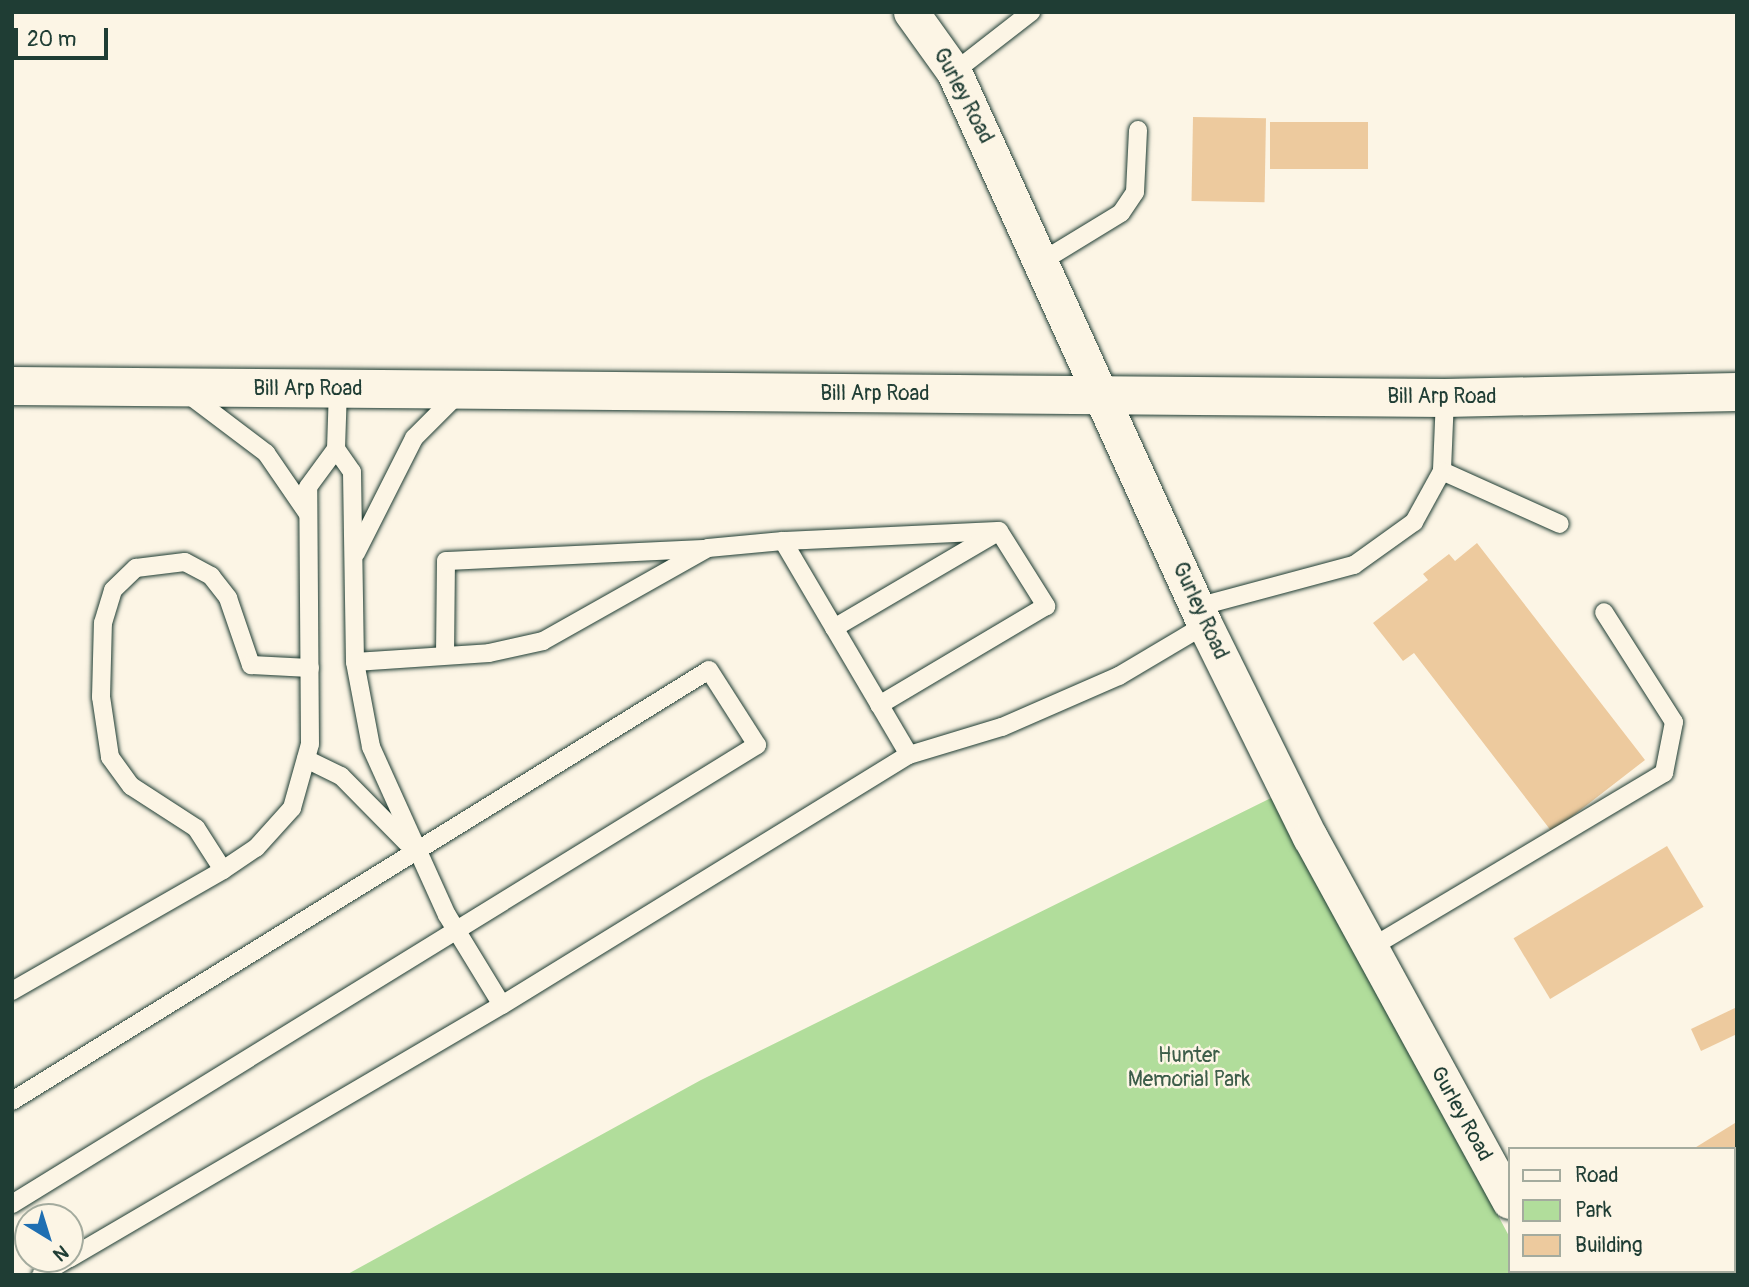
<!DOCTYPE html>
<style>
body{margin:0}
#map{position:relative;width:1749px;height:1287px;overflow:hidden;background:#fcf5e5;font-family:Pangolin,sans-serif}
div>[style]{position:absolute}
.green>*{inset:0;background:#b1dd9b}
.building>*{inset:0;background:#edca9e;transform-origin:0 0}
.roads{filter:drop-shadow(0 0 2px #1f3d34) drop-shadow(0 0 2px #1f3d34)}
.lane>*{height:18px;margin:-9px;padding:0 9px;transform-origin:9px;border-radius:9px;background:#fcf5e5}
.street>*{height:35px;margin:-17.5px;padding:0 17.5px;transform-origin:17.5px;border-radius:17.5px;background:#fcf5e5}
.secondary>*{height:38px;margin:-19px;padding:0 19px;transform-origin:19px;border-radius:19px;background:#fcf5e5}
span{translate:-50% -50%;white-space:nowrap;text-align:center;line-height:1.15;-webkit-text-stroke:5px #fcf5e5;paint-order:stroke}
.street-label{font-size:21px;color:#1f3d34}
.park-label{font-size:21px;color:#3c5d49}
.frame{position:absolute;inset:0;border:14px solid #1f3d34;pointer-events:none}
.legend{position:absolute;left:1508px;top:1147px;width:228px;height:126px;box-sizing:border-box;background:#fcf5e5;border:2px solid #a4ab9e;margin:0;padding:9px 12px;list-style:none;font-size:21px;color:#1f3d34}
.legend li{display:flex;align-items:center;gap:14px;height:35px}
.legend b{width:35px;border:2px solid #a4ab9e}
.north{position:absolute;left:14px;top:1203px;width:70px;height:70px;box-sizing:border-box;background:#fcf5e5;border:2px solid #a4ab9e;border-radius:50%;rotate:142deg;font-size:19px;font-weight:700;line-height:28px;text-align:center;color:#1f3d34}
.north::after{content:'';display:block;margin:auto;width:24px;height:32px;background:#1f6fb2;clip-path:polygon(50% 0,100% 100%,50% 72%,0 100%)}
.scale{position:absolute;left:14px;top:28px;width:94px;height:32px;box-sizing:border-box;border:4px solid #1f3d34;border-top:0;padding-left:9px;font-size:21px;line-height:24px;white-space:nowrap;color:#1f3d34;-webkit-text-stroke:5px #fcf5e5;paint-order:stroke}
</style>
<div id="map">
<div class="green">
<div style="clip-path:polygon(1287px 790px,1398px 1029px,1509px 1236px,1509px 1271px,1530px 1275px,346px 1275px,701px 1080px)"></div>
</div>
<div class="building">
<div style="left:1193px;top:117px;width:73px;height:84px;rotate:1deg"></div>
<div style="left:1368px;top:122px;width:47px;height:98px;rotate:90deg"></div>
<div style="clip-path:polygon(1477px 543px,1645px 760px,1552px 832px,1414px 653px,1403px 661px,1373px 623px,1428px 580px,1423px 574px,1449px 554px,1455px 561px)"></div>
<div style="left:1667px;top:846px;width:71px;height:179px;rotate:59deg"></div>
<div style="clip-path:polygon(1737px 1007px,1737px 1034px,1701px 1051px,1691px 1029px)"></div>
<div style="clip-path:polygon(1735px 1123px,1737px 1125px,1737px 1269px,1733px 1149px,1693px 1149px)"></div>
</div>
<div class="roads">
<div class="lane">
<div style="left:954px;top:72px;width:98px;rotate:-37.9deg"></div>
<div style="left:1044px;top:260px;width:90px;rotate:-31.4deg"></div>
<div style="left:1121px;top:213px;width:25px;rotate:-56deg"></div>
<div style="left:1135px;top:192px;width:62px;rotate:-87.2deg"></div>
<div style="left:188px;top:394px;width:98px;rotate:37.1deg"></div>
<div style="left:266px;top:453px;width:74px;rotate:55.5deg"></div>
<div style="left:1445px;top:398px;width:73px;rotate:92.4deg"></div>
<div style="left:1442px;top:471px;width:129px;rotate:24.2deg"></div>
<div style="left:336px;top:449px;width:28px;rotate:55deg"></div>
<div style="left:352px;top:472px;width:190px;rotate:89.1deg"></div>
<div style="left:355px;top:662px;width:86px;rotate:79.3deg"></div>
<div style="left:371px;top:747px;width:184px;rotate:65.7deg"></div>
<div style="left:447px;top:915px;width:105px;rotate:58.6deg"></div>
<div style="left:502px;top:1005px;width:478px;rotate:-31.6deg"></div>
<div style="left:909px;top:755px;width:97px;rotate:-16.8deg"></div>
<div style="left:1002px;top:727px;width:128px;rotate:-23.6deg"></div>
<div style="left:1119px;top:676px;width:100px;rotate:-30.7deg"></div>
<div style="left:783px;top:541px;width:216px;rotate:-2.7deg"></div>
<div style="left:999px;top:531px;width:89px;rotate:57.9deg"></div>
<div style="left:1046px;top:606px;width:194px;rotate:149.3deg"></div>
<div style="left:356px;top:553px;width:129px;rotate:-63.2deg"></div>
<div style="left:414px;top:438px;width:64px;rotate:-45deg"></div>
<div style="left:1197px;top:607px;width:163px;rotate:-15deg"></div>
<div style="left:1354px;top:565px;width:74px;rotate:-35.6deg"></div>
<div style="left:1414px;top:522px;width:58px;rotate:-61.2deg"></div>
<div style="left:834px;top:628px;width:188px;rotate:-30.4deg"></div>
<div style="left:445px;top:655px;width:94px;rotate:-89.4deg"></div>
<div style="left:446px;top:561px;width:259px;rotate:-2.7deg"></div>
<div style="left:355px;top:662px;width:134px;rotate:-3.8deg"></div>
<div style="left:489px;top:653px;width:55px;rotate:-12.5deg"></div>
<div style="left:543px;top:641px;width:189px;rotate:-29.4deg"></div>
<div style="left:708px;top:548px;width:75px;rotate:-5.3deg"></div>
<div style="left:783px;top:541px;width:248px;rotate:59.5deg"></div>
<div style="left:306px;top:759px;width:39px;rotate:26deg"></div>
<div style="left:341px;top:776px;width:94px;rotate:45.4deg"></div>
<div style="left:223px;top:870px;width:50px;rotate:-122.7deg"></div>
<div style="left:196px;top:828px;width:77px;rotate:-147.1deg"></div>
<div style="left:131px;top:786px;width:36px;rotate:-126deg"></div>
<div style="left:110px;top:757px;width:61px;rotate:-98.5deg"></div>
<div style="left:101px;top:697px;width:74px;rotate:-88.5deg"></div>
<div style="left:103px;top:623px;width:34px;rotate:-73deg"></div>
<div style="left:113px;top:590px;width:32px;rotate:-44deg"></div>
<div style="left:136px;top:568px;width:49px;rotate:-7deg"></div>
<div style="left:185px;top:562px;width:30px;rotate:28deg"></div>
<div style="left:211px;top:576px;width:28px;rotate:52deg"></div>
<div style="left:228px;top:598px;width:71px;rotate:71.1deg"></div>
<div style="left:251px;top:665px;width:59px;rotate:2.9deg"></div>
<div style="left:1367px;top:950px;width:346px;rotate:-30.8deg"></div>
<div style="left:1664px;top:773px;width:52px;rotate:-78.9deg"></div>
<div style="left:1674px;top:722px;width:130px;rotate:-122.5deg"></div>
<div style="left:12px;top:991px;width:243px;rotate:-29.8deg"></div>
<div style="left:223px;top:870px;width:40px;rotate:-34deg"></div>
<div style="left:256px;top:848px;width:54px;rotate:-48deg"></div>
<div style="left:292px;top:808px;width:66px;rotate:-74.3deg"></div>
<div style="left:310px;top:744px;width:257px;rotate:-90.4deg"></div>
<div style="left:308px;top:487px;width:47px;rotate:-53.6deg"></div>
<div style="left:336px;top:449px;width:60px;rotate:-88.1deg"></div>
<div style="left:12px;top:1101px;width:819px;rotate:-31.73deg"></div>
<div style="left:709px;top:670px;width:89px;rotate:57.4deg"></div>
<div style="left:757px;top:745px;width:875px;rotate:148.36deg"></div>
<div style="left:70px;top:1258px;width:501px;rotate:-30.36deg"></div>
<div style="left:41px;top:1275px;width:31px;rotate:-31deg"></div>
</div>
<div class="street">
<div style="left:911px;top:12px;width:74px;rotate:54.4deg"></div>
<div style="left:954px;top:72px;width:607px;rotate:65.59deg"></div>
<div style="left:1205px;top:625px;width:237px;rotate:63.7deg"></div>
<div style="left:1310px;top:837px;width:415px;rotate:61.3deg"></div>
<div style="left:1548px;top:1271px;width:4px;rotate:63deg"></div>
</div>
<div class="secondary">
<div style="left:12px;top:386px;width:1433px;rotate:0.48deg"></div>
<div style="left:1445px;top:398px;width:292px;rotate:-1.2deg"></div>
</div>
</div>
<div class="street-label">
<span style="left:963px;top:96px;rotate:62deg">Gurley Road</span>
<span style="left:308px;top:389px">Bill Arp Road</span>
<span style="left:875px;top:394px">Bill Arp Road</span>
<span style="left:1442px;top:397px">Bill Arp Road</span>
<span style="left:1200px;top:611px;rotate:65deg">Gurley Road</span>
<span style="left:1461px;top:1114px;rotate:61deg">Gurley Road</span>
</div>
<div class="park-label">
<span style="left:1189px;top:1068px">Hunter<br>Memorial Park</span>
</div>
<div class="frame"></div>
<ul class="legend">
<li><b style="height:9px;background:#fcf5e5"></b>Road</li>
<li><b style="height:19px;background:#b1dd9b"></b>Park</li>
<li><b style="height:19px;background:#edca9e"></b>Building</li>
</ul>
<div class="north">N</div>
<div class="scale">20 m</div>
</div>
